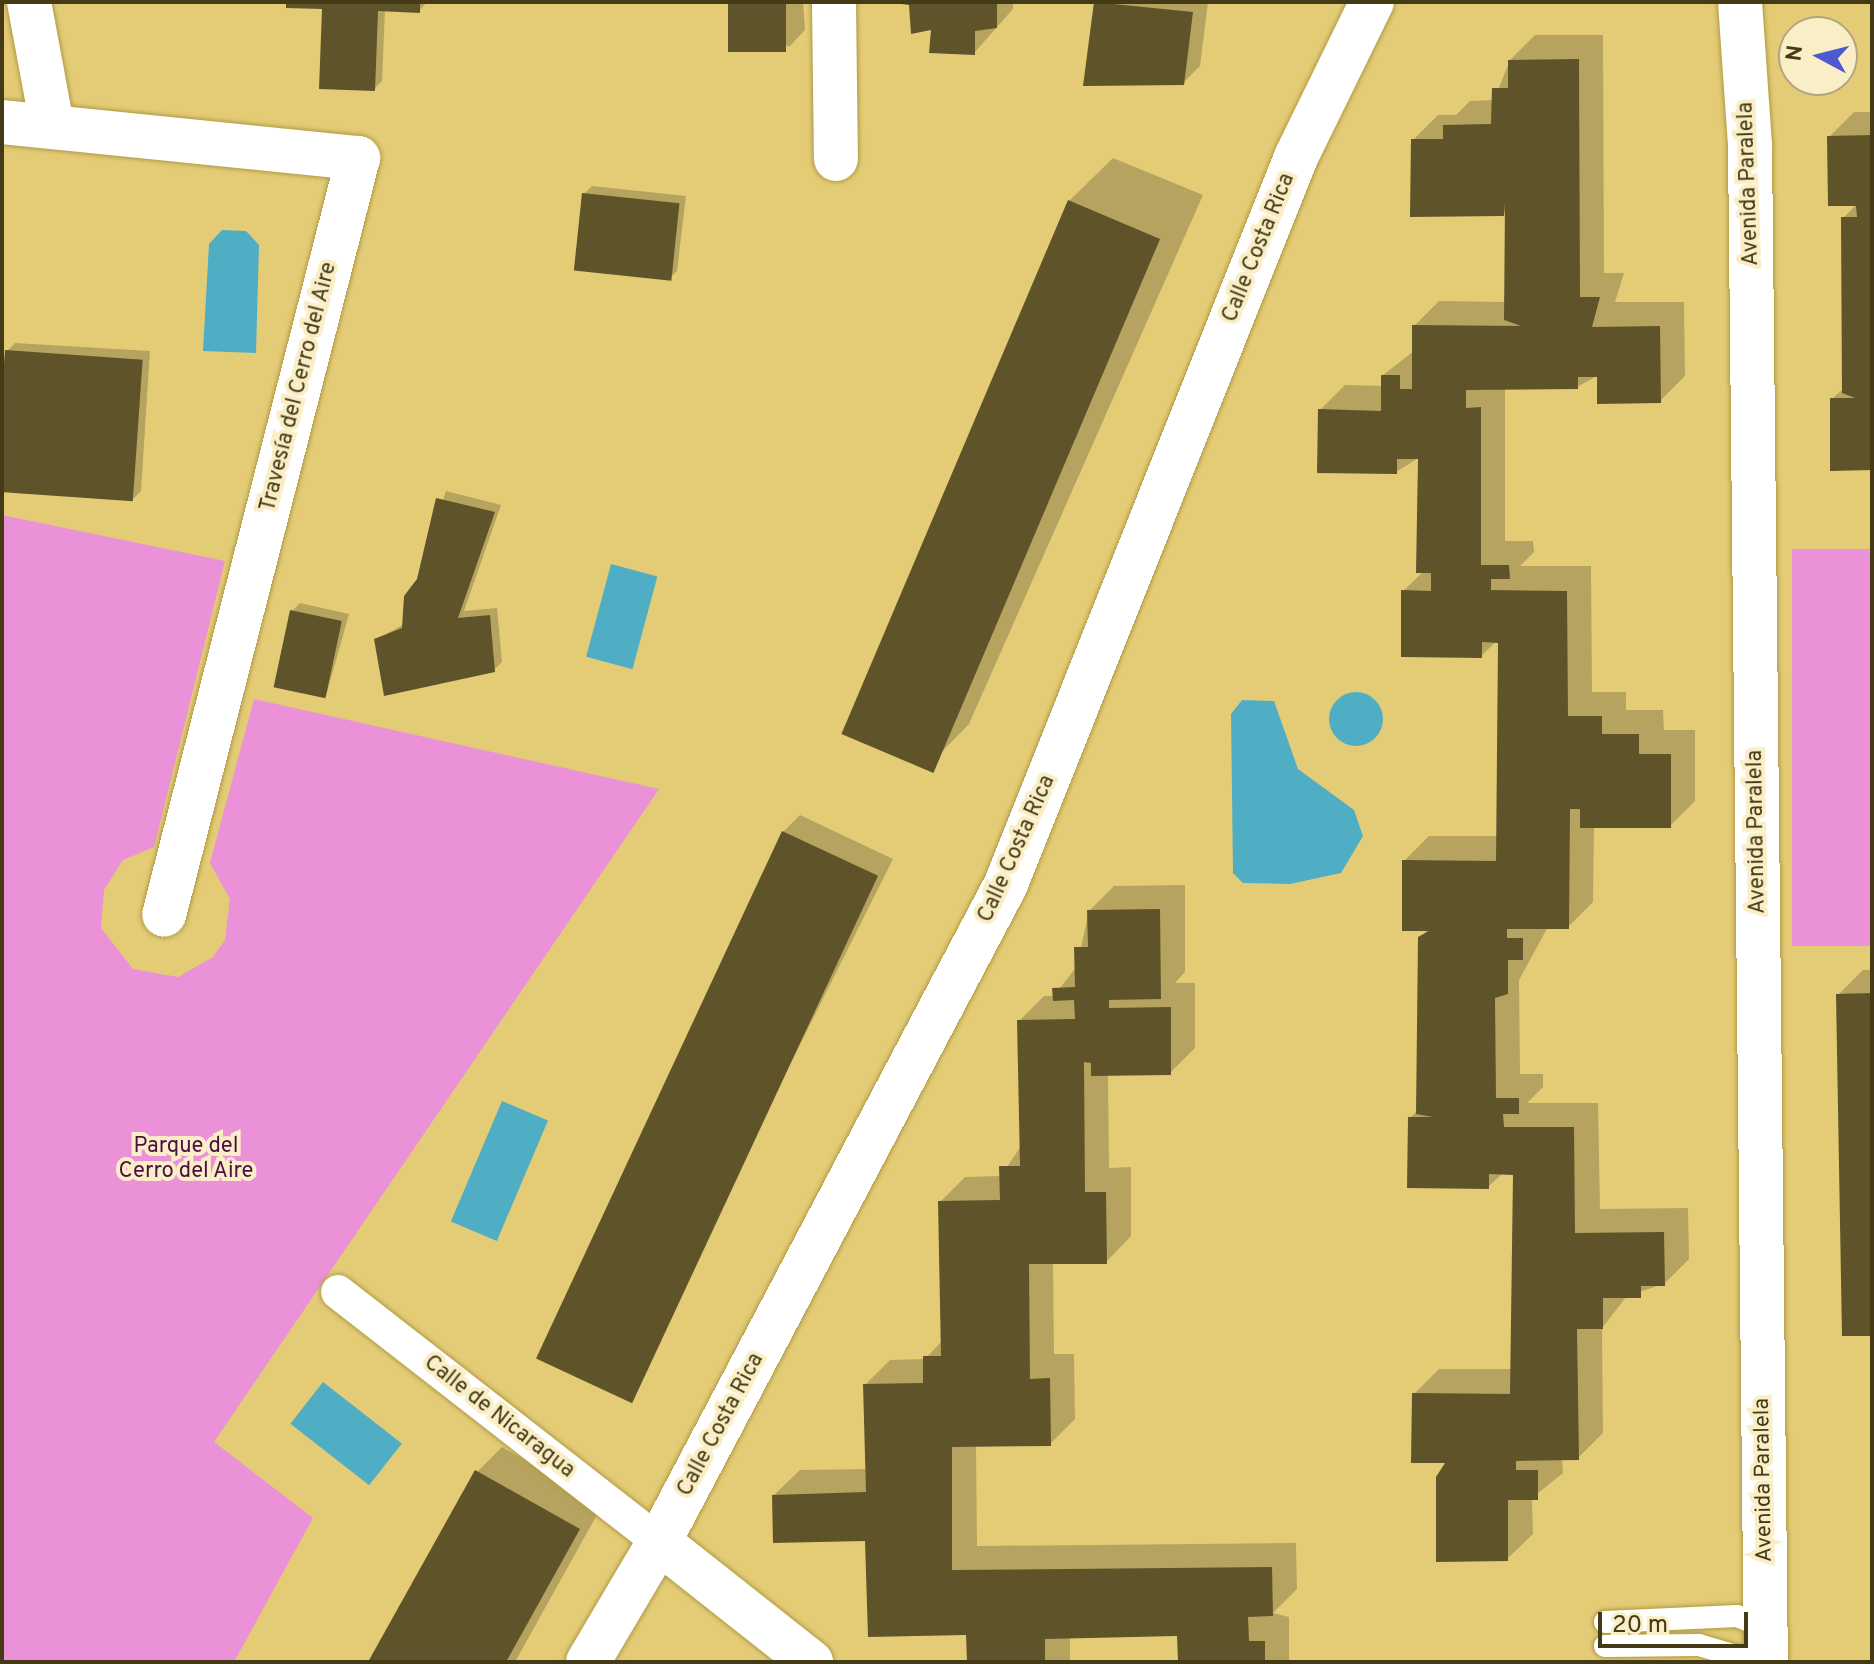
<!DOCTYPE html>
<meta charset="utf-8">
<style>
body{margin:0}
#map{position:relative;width:1874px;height:1664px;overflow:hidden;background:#e4cc77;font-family:Overpass,sans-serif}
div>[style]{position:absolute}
.green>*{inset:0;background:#ea91d8;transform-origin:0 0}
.water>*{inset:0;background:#4faec3;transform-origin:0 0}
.round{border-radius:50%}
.shadow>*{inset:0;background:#0003}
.building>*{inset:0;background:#5f5429;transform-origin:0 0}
.roads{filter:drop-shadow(0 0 2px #b19a44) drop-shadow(0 0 2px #b19a44)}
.service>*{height:22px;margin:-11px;padding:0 11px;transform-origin:11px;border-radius:11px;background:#fff}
.pedestrian>*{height:34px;margin:-17px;padding:0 17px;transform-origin:17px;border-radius:17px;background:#fff}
.minor>*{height:44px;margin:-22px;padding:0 22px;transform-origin:22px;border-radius:22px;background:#fff}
span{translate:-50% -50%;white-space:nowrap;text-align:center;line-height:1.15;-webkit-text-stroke:8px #f9eec5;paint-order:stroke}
.street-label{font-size:22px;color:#443a16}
.park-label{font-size:22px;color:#4b0e43}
.frame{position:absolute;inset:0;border:4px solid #443a16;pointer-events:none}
.north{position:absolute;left:1778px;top:16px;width:80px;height:80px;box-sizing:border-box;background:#f9eec5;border:2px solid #b1a67f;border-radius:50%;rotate:277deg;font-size:22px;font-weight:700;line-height:32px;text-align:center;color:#443a16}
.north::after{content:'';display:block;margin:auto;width:28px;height:36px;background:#4e59cf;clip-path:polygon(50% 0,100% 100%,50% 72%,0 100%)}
.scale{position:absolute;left:1598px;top:1612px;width:150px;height:36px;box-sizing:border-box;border:4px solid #443a16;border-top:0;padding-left:10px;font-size:24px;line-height:28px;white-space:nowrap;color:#443a16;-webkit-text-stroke:6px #f9eec5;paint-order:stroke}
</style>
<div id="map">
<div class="green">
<div style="clip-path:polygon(2px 515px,225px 561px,154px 847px,123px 860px,104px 890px,101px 928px,133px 969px,178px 977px,213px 957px,225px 940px,230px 899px,210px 863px,254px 699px,659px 789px,214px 1442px,313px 1518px,234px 1662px,2px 1662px)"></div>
<div style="left:1872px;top:549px;width:397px;height:80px;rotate:90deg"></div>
</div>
<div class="water">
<div style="clip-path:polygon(222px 230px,246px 231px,259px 245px,256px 353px,203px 351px,209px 244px)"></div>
<div style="left:611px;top:564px;width:48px;height:96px;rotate:15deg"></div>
<div class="round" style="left:1329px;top:692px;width:54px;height:54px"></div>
<div style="clip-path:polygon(1242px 700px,1274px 701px,1298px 769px,1354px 810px,1363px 836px,1341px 873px,1290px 884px,1243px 883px,1233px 873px,1231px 714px)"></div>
<div style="left:502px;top:1101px;width:50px;height:131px;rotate:23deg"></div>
<div style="left:323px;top:1382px;width:100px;height:53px;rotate:38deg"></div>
</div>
<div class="shadow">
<div style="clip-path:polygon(288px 2px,427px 2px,419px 11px,385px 10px,382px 81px,374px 89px,324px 7px)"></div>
<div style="clip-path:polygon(730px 2px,803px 2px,805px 30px,789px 47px)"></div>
<div style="clip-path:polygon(889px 2px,1013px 2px,1013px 9px,974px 53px,911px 2px)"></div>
<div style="clip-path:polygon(1096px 2px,1208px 2px,1200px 66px,1183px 83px,1085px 84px)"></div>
<div style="clip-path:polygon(1535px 35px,1603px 35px,1604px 273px,1624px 273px,1615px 302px,1684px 302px,1685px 376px,1660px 401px,1599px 375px,1577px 387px,1505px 387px,1505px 541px,1533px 541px,1534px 552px,1520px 566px,1591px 566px,1592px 692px,1626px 692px,1626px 710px,1663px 710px,1664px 730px,1695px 730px,1695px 801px,1670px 826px,1594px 826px,1593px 902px,1568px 927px,1548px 927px,1519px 980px,1520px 1074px,1543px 1074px,1543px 1087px,1527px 1103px,1598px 1103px,1600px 1209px,1688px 1208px,1689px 1259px,1664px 1284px,1627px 1296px,1602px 1328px,1603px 1433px,1578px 1458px,1562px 1458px,1563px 1473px,1532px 1498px,1533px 1534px,1507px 1559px,1414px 1394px,1439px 1369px,1512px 1369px,1515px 1173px,1503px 1173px,1488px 1187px,1410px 1118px,1418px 1110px,1420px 938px,1428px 929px,1404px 861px,1429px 836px,1498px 836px,1500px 638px,1481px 656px,1403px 591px,1424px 571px,1420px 457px,1396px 472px,1320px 410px,1345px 385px,1383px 386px,1383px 375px,1414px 351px,1414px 326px,1439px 301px,1507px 302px,1507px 210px,1503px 214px,1413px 140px,1438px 115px,1456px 115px,1470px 101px,1494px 100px,1510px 60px)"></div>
<div style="clip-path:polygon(1854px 112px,1872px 112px,1872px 468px,1832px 399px,1844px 388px,1843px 218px,1857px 204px,1829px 137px)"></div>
<div style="clip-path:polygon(1113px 158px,1203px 195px,969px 724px,926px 768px,1069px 201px)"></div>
<div style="clip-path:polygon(592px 186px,686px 196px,677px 271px,669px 279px,584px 194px)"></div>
<div style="clip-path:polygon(15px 343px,150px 351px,141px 491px,133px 499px,2px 490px,7px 351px)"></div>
<div style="clip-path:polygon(446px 491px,501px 505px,464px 611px,497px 608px,502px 662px,494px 670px,376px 640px,404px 624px)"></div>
<div style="clip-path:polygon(300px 603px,349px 614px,326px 696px,292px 611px)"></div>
<div style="clip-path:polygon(800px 815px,893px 859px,635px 1374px,618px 1391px,783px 832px)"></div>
<div style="clip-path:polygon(1185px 885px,1185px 972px,1175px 983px,1195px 983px,1195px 1048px,1170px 1073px,1108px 1074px,1109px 1168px,1131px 1167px,1131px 1236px,1106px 1262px,1053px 1262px,1054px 1354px,1074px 1354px,1075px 1419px,1050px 1444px,976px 1444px,977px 1546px,1296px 1543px,1297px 1589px,1273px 1613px,1289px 1617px,1289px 1662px,1180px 1662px,1179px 1634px,1070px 1637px,1070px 1662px,969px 1662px,968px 1633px,867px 1539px,774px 1495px,800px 1470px,868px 1469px,865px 1385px,890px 1360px,925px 1359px,943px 1340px,940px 1202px,965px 1177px,1001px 1176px,1021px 1146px,1019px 1021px,1044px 996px,1054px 996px,1077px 966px,1089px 911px,1114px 886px)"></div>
<div style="clip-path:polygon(1863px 970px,1872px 970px,1872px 1334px,1838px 995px)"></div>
<div style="clip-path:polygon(502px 1447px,603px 1504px,515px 1662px,370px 1662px,477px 1472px)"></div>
</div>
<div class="building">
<div style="clip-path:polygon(286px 2px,420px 2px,420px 13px,378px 11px,375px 91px,319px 89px,322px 9px,286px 8px)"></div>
<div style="left:728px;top:2px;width:58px;height:50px"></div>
<div style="clip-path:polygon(887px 2px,997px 2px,997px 28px,975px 31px,975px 55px,929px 53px,931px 30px,911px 34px,909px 5px)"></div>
<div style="clip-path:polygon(1094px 2px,1193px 12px,1184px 85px,1083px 86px)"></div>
<div style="clip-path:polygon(1579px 59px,1580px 297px,1600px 297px,1592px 327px,1660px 326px,1661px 403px,1597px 404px,1597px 377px,1578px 377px,1578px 389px,1466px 390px,1466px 408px,1481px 407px,1481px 565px,1509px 565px,1510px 579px,1491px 579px,1491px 590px,1567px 591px,1568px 716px,1602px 716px,1602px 734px,1639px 734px,1639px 754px,1671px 754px,1671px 828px,1580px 828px,1580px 809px,1570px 809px,1569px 929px,1507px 929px,1507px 938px,1523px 938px,1523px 960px,1508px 960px,1508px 994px,1495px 998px,1496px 1098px,1519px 1098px,1519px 1114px,1503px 1114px,1504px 1127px,1574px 1127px,1575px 1233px,1664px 1232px,1665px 1286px,1641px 1286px,1641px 1298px,1603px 1298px,1603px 1329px,1577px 1329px,1579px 1460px,1516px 1461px,1516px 1470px,1538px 1470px,1538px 1500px,1508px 1500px,1508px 1561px,1436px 1562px,1436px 1477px,1445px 1463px,1411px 1463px,1412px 1393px,1510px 1394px,1513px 1175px,1489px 1174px,1489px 1189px,1407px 1188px,1408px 1117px,1433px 1117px,1416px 1114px,1418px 937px,1429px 931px,1402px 931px,1402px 860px,1496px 861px,1498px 643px,1482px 642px,1482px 658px,1401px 657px,1401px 590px,1431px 591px,1431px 573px,1416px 573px,1418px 459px,1397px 459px,1397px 474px,1317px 473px,1318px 409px,1381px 411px,1381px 375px,1400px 375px,1400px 389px,1412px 389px,1412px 325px,1521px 326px,1504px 320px,1505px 202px,1504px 216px,1410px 217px,1411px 139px,1443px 139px,1443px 125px,1491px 124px,1492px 88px,1508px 88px,1508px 60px)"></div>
<div style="clip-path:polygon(1872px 135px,1872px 470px,1830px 471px,1830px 398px,1855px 398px,1842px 393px,1841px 217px,1857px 217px,1856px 206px,1828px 206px,1827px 136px)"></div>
<div style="left:582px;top:193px;width:98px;height:78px;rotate:6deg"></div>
<div style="left:1068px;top:200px;width:100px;height:580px;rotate:23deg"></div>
<div style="left:5px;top:350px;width:138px;height:142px;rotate:4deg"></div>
<div style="clip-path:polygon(436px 498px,495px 512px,458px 618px,490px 615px,495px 672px,384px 696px,374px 639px,402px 628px,404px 596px,417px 579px)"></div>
<div style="left:290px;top:610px;width:53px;height:79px;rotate:12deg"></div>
<div style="left:782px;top:831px;width:106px;height:582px;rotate:25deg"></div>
<div style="clip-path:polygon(1160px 909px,1161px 999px,1109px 1000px,1109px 1008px,1171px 1007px,1171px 1075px,1091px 1076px,1091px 1063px,1084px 1062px,1085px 1192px,1106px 1192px,1107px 1264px,1029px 1264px,1030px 1379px,1050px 1378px,1051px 1446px,952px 1447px,952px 1570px,1272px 1567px,1273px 1616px,1248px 1617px,1249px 1641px,1265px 1641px,1265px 1662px,1178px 1662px,1177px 1636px,1045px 1639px,1045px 1662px,967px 1662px,966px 1635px,868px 1637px,865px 1541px,773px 1543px,772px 1495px,866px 1492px,863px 1384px,923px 1383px,923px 1356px,941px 1356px,938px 1201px,1000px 1200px,999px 1166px,1020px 1166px,1017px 1020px,1075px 1019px,1074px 1000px,1053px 1001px,1052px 988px,1075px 987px,1074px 947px,1088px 947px,1087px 910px)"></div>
<div style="clip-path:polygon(1872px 993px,1872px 1336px,1842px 1336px,1836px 994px)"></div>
<div style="clip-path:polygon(475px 1470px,580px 1529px,506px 1662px,368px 1662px)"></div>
</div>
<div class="roads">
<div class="service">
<div style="left:1605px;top:1622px;width:132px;rotate:-2.6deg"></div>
<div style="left:1737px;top:1616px;width:31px;rotate:22deg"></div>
<div style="left:1605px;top:1646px;width:94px;rotate:-0.6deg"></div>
<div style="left:1699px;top:1645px;width:59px;rotate:16.6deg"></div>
</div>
<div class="pedestrian">
<div style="left:338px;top:1292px;width:407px;rotate:37.9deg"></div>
</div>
<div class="minor">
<div style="left:29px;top:2px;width:125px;rotate:79.4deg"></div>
<div style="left:834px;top:2px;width:157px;rotate:89.3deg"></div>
<div style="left:1740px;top:2px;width:143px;rotate:86deg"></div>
<div style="left:1750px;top:145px;width:1517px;rotate:89.4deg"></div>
<div style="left:2px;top:122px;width:358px;rotate:5.8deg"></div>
<div style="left:358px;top:158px;width:781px;rotate:104.37deg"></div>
<div style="left:659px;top:1542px;width:194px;rotate:38.3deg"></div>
<div style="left:588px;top:1662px;width:139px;rotate:-59.4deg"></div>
<div style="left:659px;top:1542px;width:744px;rotate:-62.19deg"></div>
<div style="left:1006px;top:884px;width:783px;rotate:-68.25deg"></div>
<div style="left:1296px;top:157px;width:173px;rotate:-63.9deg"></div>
</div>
</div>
<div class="street-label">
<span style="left:1749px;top:184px;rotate:-92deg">Avenida Paralela</span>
<span style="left:1259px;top:248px;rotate:-68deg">Calle Costa Rica</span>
<span style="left:299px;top:387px;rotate:-76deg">Travesía del Cerro del Aire</span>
<span style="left:1757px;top:832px;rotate:-91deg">Avenida Paralela</span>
<span style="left:1017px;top:849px;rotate:-66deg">Calle Costa Rica</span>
<span style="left:499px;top:1417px;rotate:38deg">Calle de Nicaragua</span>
<span style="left:721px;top:1425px;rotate:-62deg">Calle Costa Rica</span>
<span style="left:1764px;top:1480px;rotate:-91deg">Avenida Paralela</span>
</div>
<div class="park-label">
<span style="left:186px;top:1159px">Parque del<br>Cerro del Aire</span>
</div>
<div class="frame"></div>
<div class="north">N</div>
<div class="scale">20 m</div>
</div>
